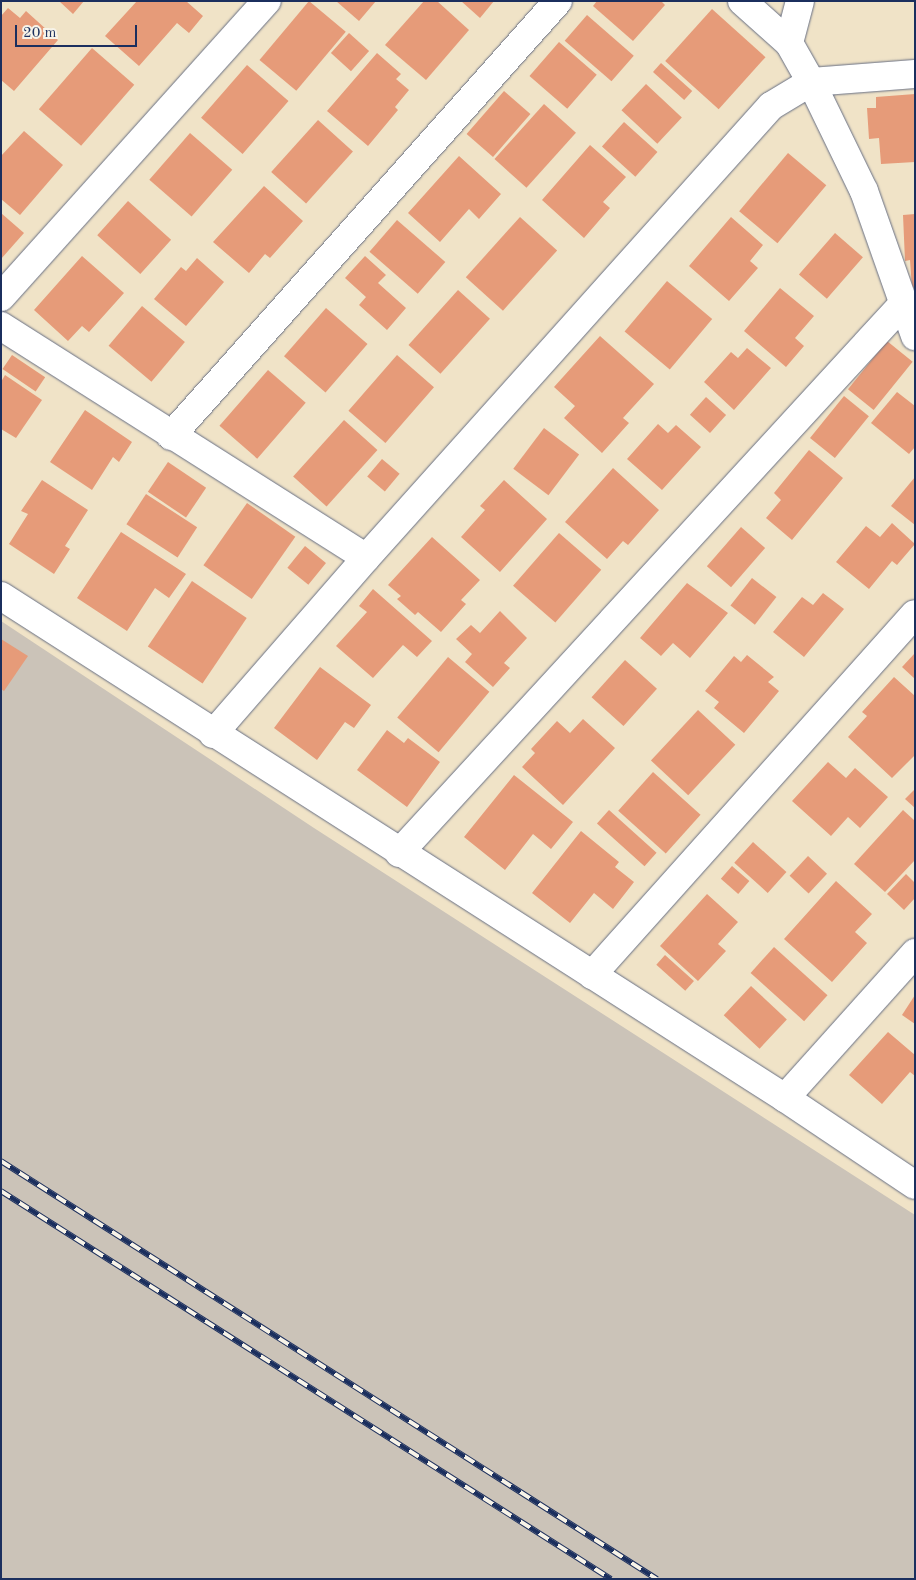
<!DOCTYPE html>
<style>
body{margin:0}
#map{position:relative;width:916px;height:1580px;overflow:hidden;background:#f0e3c7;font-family:"Old Standard TT",serif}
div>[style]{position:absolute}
.industrial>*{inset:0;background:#cbc3b8}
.building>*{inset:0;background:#e69b79;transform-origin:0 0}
.roads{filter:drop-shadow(0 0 1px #666e83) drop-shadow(0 0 1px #666e83)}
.minor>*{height:28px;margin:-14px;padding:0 14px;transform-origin:14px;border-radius:14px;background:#fff}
.rail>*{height:5.5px;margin-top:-2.75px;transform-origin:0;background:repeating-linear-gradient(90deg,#f7f3e8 0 11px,#1b2f5e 0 22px);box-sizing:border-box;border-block:1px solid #1b2f5e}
span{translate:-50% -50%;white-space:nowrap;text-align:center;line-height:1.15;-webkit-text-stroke:4.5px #f7f3e8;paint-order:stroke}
.frame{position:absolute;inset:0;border:2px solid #1b2f5e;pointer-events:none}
.scale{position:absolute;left:15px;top:25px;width:122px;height:22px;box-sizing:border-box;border:2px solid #1b2f5e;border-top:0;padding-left:6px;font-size:15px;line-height:18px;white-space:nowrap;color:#1b2f5e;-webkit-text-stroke:4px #f7f3e8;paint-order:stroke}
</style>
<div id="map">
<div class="industrial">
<div style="clip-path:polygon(1px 621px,314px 828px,915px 1215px,915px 1579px,1px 1579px)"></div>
</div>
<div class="building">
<div style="clip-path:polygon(59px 1px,84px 1px,73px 14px)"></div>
<div style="clip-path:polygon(137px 1px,186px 1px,203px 16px,189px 33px,177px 23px,139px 66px,105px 36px)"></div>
<div style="left:309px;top:1px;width:48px;height:77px;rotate:40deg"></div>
<div style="clip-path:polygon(336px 1px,376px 1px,359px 21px)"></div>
<div style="clip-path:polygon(424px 1px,437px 1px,469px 30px,426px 80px,385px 45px)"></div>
<div style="clip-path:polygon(461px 1px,494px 1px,480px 18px)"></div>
<div style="clip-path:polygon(597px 1px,661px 1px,665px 5px,633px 41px,593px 6px)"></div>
<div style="clip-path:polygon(8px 8px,20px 18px,26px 11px,58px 40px,14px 91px,1px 80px,1px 16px)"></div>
<div style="left:712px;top:9px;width:72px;height:70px;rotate:42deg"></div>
<div style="left:587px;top:15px;width:62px;height:34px;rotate:41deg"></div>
<div style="left:349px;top:33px;width:27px;height:27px;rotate:42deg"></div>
<div style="left:559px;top:42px;width:50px;height:45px;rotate:41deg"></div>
<div style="left:92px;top:48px;width:56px;height:81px;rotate:41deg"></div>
<div style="clip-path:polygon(377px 53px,401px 74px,396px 79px,409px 90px,395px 107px,398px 110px,368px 146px,327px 111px)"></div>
<div style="left:661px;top:63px;width:42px;height:12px;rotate:42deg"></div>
<div style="left:247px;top:65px;width:55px;height:70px;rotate:41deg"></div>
<div style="left:646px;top:84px;width:49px;height:36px;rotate:43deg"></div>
<div style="left:504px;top:91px;width:35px;height:57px;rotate:41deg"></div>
<div style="clip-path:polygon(915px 94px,915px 162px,881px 164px,879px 138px,869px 139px,867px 108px,876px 108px,876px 97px)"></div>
<div style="left:544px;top:104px;width:43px;height:74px;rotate:42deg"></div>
<div style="left:318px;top:120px;width:47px;height:70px;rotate:42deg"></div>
<div style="left:624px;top:122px;width:45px;height:33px;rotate:42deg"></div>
<div style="clip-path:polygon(24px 131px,63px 165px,20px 215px,1px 199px,1px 156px)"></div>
<div style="left:190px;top:133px;width:56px;height:62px;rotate:41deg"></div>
<div style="clip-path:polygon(590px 145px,626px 177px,603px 202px,610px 208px,584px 238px,542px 200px)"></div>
<div style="left:788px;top:153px;width:50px;height:76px;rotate:40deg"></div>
<div style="clip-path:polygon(459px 156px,501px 194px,479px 219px,469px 209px,440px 242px,408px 213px)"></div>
<div style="clip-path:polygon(264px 186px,303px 221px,270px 258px,265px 254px,249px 273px,213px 242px)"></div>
<div style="left:128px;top:201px;width:58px;height:46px;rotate:42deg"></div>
<div style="clip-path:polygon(1px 213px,24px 233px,1px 259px)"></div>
<div style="clip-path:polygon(915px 214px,915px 287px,912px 288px,910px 260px,905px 261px,903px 215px)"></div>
<div style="left:520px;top:217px;width:50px;height:81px;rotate:42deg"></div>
<div style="clip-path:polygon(731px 217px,763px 245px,750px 261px,758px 268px,729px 301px,689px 266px)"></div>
<div style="left:397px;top:220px;width:64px;height:42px;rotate:41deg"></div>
<div style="left:835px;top:233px;width:37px;height:55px;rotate:41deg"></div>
<div style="clip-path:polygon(82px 256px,124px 293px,89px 332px,82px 326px,68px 341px,34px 310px)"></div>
<div style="clip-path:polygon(365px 256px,386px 275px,378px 283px,406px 308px,387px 330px,359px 305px,366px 297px,345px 278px)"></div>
<div style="clip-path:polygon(197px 258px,224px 282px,186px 326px,154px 299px,181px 267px,186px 271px)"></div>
<div style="left:667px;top:281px;width:59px;height:66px;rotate:40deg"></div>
<div style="clip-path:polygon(780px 288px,814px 316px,795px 338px,804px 346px,786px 367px,744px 331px)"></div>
<div style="left:458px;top:290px;width:43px;height:74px;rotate:42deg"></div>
<div style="left:142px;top:306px;width:56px;height:52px;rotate:40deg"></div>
<div style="left:326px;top:308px;width:55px;height:64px;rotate:41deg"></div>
<div style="clip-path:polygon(600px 336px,654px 384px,623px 418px,629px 423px,602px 453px,564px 418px,575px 406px,554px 387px)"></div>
<div style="left:887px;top:341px;width:33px;height:62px;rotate:39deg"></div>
<div style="clip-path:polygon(747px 348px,771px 368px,734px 410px,704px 382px,731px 352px,738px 358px)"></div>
<div style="left:12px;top:355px;width:40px;height:17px;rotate:34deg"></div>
<div style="left:397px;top:355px;width:49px;height:74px;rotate:41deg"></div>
<div style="left:268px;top:370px;width:50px;height:74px;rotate:41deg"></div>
<div style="clip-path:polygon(5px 375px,42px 400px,16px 438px,1px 429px,1px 382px)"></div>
<div style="clip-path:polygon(897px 392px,915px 406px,915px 447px,909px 454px,871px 423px)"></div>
<div style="left:844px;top:396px;width:32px;height:54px;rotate:39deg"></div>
<div style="left:706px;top:397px;width:27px;height:24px;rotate:42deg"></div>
<div style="clip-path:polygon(85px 410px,132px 442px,119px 462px,113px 457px,92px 490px,50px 462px)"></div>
<div style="left:344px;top:420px;width:45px;height:76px;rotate:42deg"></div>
<div style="clip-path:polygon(658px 424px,668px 433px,676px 425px,701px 447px,662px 490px,627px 459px)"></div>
<div style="left:544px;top:428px;width:44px;height:51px;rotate:37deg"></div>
<div style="clip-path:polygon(809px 450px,843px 478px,792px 540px,766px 518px,781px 500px,774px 493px)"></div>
<div style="left:382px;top:459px;width:23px;height:23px;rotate:40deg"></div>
<div style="left:168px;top:462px;width:46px;height:36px;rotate:34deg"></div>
<div style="clip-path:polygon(613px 468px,659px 510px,628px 545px,623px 541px,607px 559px,565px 522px)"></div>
<div style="clip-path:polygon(915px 477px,915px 525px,891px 506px)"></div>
<div style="clip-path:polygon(42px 480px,88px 510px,65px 546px,70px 549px,54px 574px,9px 544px,28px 514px,21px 511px)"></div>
<div style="clip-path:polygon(504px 480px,547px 519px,500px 572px,461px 537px,485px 510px,480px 506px)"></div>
<div style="left:146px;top:494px;width:61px;height:36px;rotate:33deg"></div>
<div style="left:247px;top:503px;width:59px;height:76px;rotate:35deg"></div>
<div style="clip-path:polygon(892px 523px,915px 544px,897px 565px,892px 561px,869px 589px,836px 562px,866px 526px,880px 537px)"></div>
<div style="left:741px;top:527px;width:32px;height:52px;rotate:41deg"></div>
<div style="clip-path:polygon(121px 532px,186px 574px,169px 598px,155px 588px,127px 631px,77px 598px)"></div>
<div style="left:559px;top:533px;width:56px;height:70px;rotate:41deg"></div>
<div style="clip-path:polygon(432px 537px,480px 580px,461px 600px,466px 604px,441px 632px,418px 612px,415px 615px,397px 599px,401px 596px,388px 585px)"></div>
<div style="left:305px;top:546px;width:27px;height:28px;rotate:39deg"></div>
<div style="left:752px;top:578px;width:31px;height:35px;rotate:38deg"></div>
<div style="left:192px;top:581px;width:66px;height:79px;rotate:34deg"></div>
<div style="clip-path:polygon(687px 583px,728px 613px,690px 658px,673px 643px,661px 656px,640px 638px)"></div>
<div style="clip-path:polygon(373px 589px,432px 641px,417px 657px,403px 645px,373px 678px,336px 646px,367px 612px,359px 606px)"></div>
<div style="clip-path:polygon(823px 593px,844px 609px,804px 657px,773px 632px,802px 597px,813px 605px)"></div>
<div style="clip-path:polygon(500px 611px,527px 638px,504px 663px,510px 668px,493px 687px,465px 662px,472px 654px,456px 639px,471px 625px,480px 633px)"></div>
<div style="clip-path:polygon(1px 639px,28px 656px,4px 691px,1px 689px)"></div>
<div style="clip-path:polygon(915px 653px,915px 679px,902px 667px)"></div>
<div style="clip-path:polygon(747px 655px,774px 677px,768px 682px,779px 691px,744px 733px,714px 708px,719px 702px,705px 691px,734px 656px,741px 662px)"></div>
<div style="left:448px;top:657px;width:54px;height:79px;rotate:40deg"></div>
<div style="left:625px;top:660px;width:43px;height:50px;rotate:42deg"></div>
<div style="clip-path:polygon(320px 667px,371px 705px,354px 728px,345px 722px,317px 760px,274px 728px)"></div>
<div style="clip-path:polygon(894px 677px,915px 696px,915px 755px,892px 778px,848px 737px,867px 716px,862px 712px)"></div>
<div style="left:698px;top:710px;width:51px;height:69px;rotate:43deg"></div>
<div style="clip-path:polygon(583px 719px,615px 748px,563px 805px,522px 767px,535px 753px,531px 749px,557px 721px,570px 733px)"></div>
<div style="clip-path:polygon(387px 730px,404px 743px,408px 738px,440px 762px,407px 807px,357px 770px)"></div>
<div style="clip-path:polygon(828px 762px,846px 778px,855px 768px,888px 797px,860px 828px,848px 817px,831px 836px,792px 801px)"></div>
<div style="left:653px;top:772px;width:64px;height:52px;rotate:42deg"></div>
<div style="clip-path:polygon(514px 775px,573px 822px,551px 849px,533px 834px,505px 870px,464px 837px)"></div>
<div style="clip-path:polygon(915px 789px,915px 808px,905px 799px)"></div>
<div style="left:609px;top:810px;width:64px;height:18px;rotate:42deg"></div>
<div style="clip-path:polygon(903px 810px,915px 821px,915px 860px,885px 892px,854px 864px)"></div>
<div style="clip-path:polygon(581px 831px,619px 862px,615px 867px,634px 882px,613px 909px,594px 893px,570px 923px,532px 893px)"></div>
<div style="left:753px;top:842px;width:45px;height:28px;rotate:42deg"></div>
<div style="left:808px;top:856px;width:26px;height:27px;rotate:43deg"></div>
<div style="left:732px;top:866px;width:23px;height:17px;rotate:41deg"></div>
<div style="clip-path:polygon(906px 874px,915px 883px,915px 898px,904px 910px,887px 894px)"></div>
<div style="clip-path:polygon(836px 881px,872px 914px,855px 932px,867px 943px,832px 982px,784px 939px)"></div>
<div style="clip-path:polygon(707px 894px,738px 922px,718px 944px,726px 951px,698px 981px,660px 946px)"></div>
<div style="left:774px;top:947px;width:72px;height:35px;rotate:42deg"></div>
<div style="left:665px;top:955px;width:39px;height:13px;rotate:42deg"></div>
<div style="left:751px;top:986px;width:49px;height:40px;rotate:43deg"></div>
<div style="clip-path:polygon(915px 995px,915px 1024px,902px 1015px)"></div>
<div style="clip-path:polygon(888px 1032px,915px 1055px,915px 1076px,910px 1072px,882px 1104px,849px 1075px)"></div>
</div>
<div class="roads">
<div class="minor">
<div style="left:742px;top:1px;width:63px;rotate:41.8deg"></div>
<div style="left:789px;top:43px;width:45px;rotate:60.6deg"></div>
<div style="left:811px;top:82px;width:121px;rotate:64.1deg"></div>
<div style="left:864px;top:191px;width:154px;rotate:70.6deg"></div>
<div style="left:789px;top:43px;width:43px;rotate:-75.3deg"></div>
<div style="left:1px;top:297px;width:398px;rotate:-48.1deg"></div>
<div style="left:1px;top:326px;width:432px;rotate:32.4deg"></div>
<div style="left:171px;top:436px;width:582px;rotate:-48.34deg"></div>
<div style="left:1px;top:596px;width:931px;rotate:32.63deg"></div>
<div style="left:785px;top:1098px;width:156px;rotate:33.8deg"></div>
<div style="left:213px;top:734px;width:233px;rotate:-49deg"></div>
<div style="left:366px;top:558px;width:607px;rotate:-48.14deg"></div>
<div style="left:771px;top:106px;width:47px;rotate:-31deg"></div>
<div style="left:811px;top:82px;width:104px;rotate:-4.4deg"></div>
<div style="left:399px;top:853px;width:745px;rotate:-47.45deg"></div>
<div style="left:592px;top:975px;width:484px;rotate:-48.2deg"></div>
<div style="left:785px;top:1098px;width:195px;rotate:-48.1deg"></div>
</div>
</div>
<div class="rail">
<div style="left:1px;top:1161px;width:778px;rotate:32.51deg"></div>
<div style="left:1px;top:1191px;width:723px;rotate:32.46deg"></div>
</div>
<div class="frame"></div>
<div class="scale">20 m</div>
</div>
